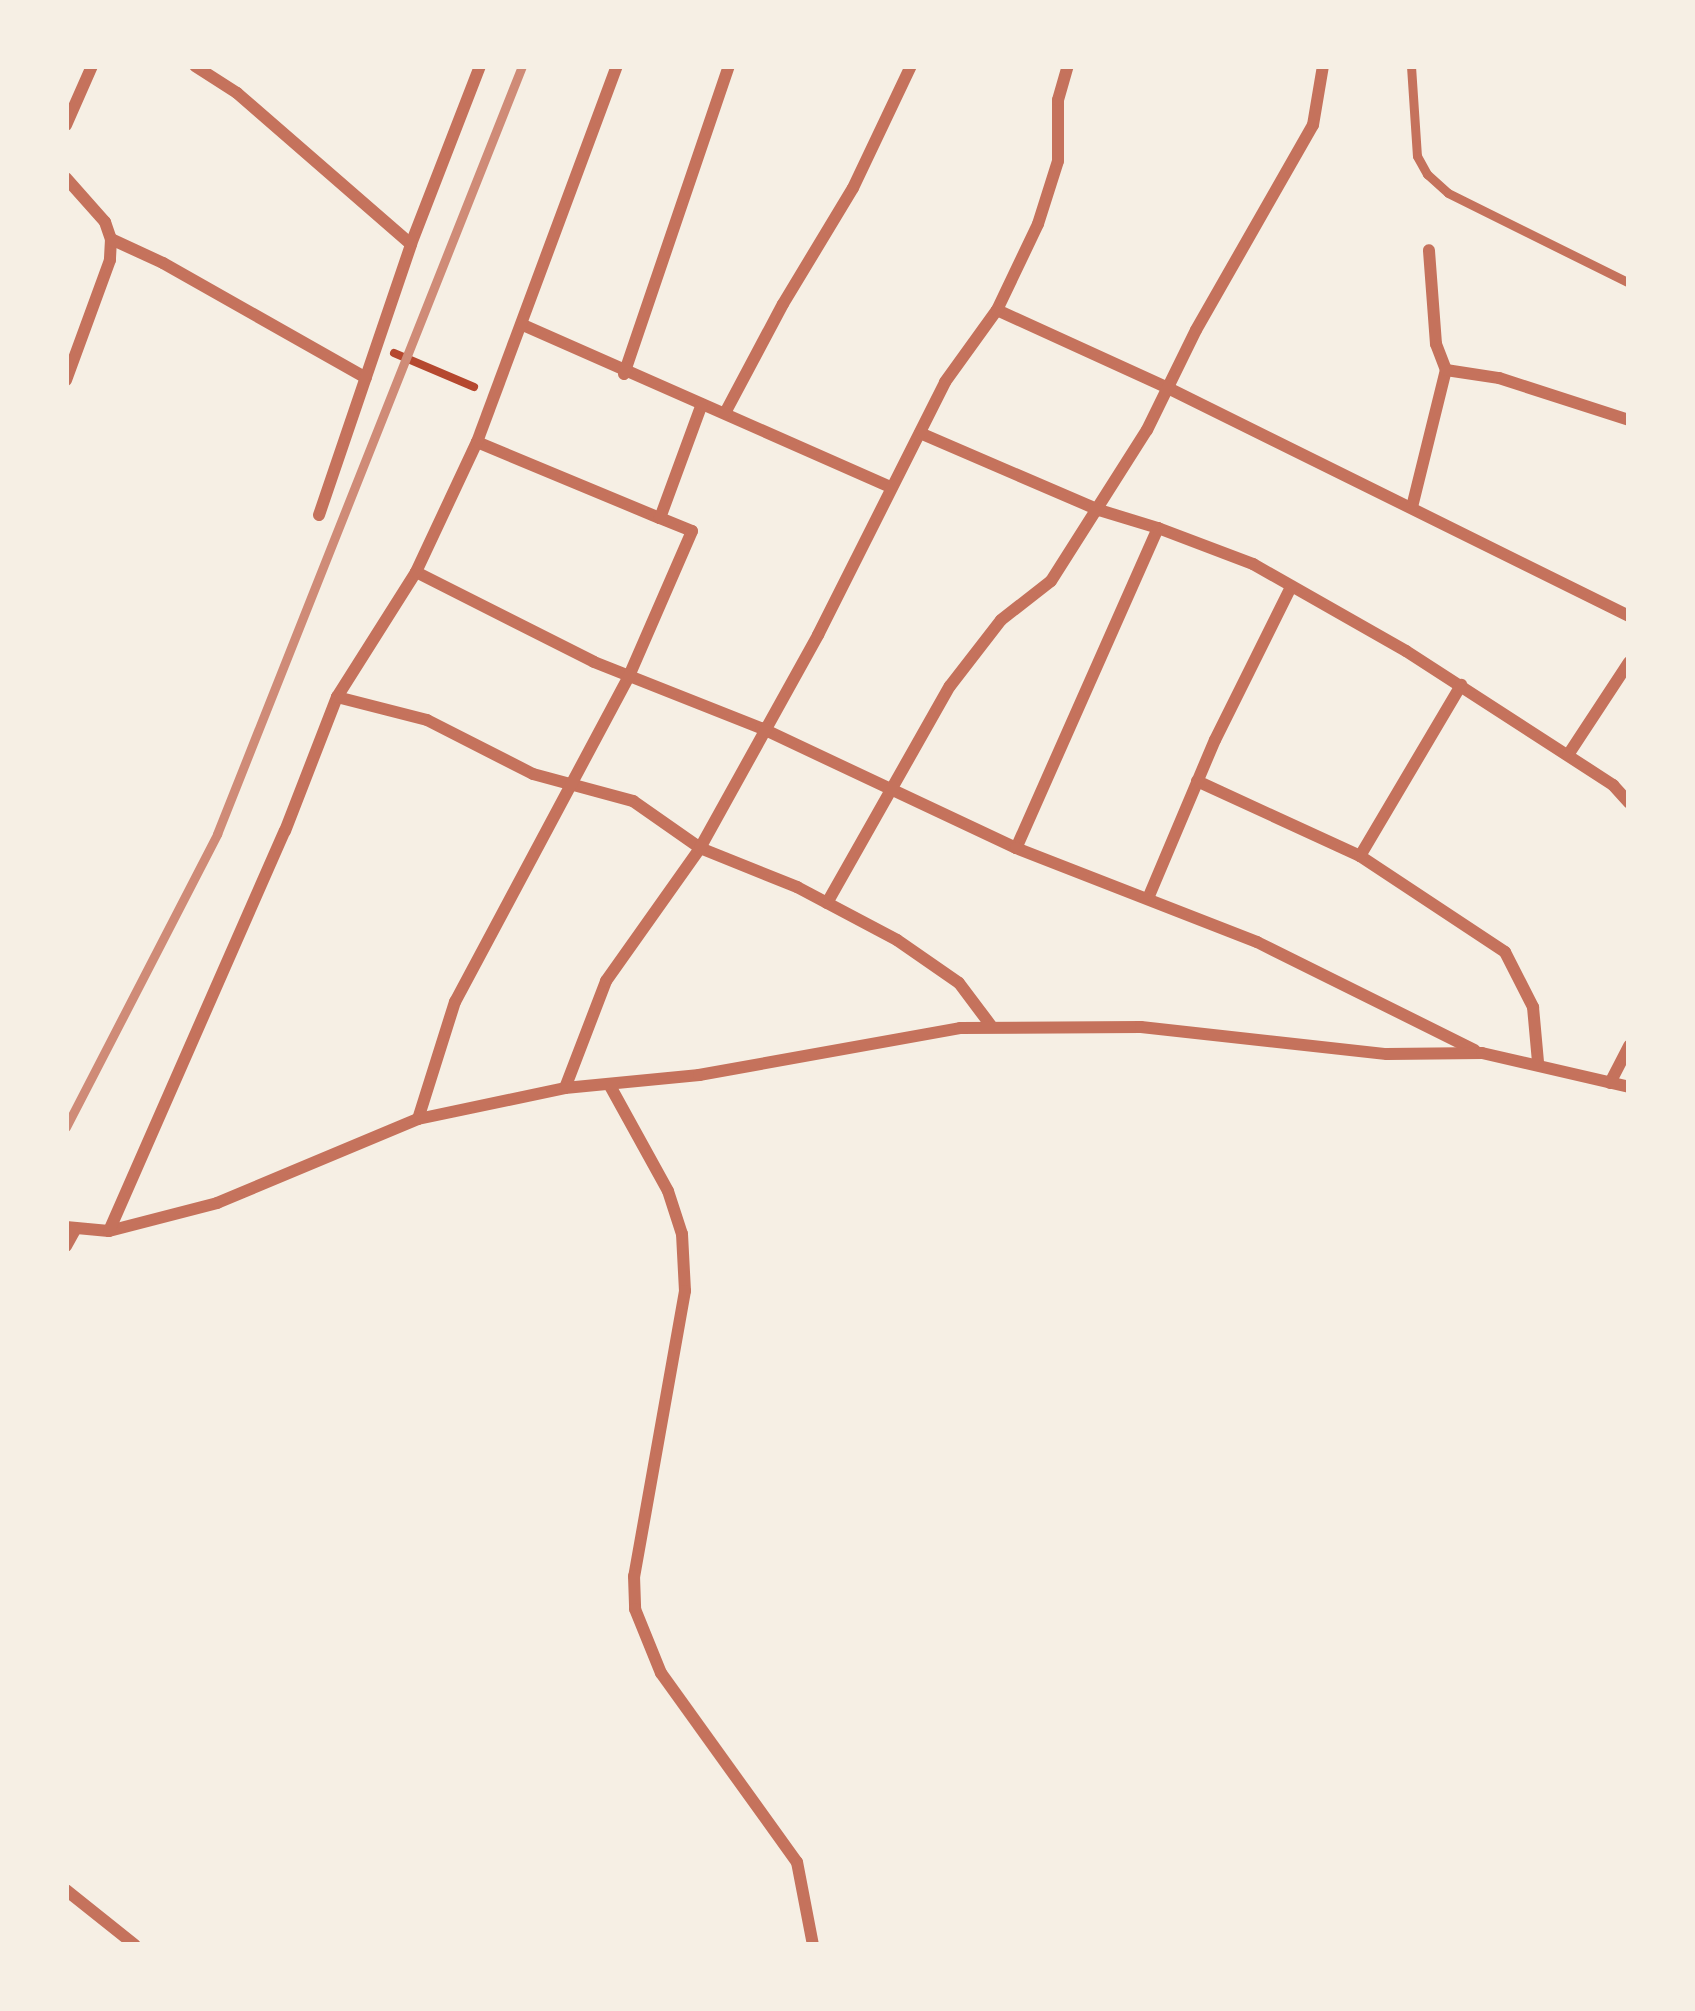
<!DOCTYPE html>
<style>
body{margin:0}
#map{position:relative;width:1695px;height:2011px;overflow:hidden;background:#f6efe4;font-family:Signika,sans-serif}
div>[style]{position:absolute}
.path>*{height:8px;margin:-4px;padding:0 4px;transform-origin:4px;border-radius:4px;background:#b5482f}
.service>*{height:9px;margin:-4.5px;padding:0 4.5px;transform-origin:4.5px;border-radius:4.5px;background:#c5725c}
.minor>*{height:12px;margin:-6px;padding:0 6px;transform-origin:6px;border-radius:6px;background:#c5725c}
.rail>*{height:9px;margin:-4.5px;padding:0 4.5px;transform-origin:4.5px;border-radius:4.5px;background:#cf8b77}
span{translate:-50% -50%;white-space:nowrap;text-align:center;line-height:1.15;-webkit-text-stroke:9px #f6efe4;paint-order:stroke}
.frame{position:absolute;inset:0;border:69px solid #f6efe4;pointer-events:none}
</style>
<div id="map">
<div class="path">
<div style="left:394px;top:353px;width:87px;rotate:23deg"></div>
</div>
<div class="service">
<div style="left:1411px;top:66px;width:90px;rotate:86.2deg"></div>
<div style="left:1417px;top:156px;width:21px;rotate:61deg"></div>
<div style="left:1427px;top:174px;width:28px;rotate:42deg"></div>
<div style="left:1448px;top:193px;width:202px;rotate:26.4deg"></div>
</div>
<div class="minor">
<div style="left:195px;top:66px;width:50px;rotate:32.7deg"></div>
<div style="left:237px;top:93px;width:230px;rotate:41deg"></div>
<div style="left:66px;top:125px;width:64px;rotate:-66.2deg"></div>
<div style="left:66px;top:178px;width:59px;rotate:48.4deg"></div>
<div style="left:105px;top:222px;width:18px;rotate:71deg"></div>
<div style="left:111px;top:239px;width:21px;rotate:93deg"></div>
<div style="left:110px;top:260px;width:128px;rotate:110.1deg"></div>
<div style="left:111px;top:239px;width:57px;rotate:24.8deg"></div>
<div style="left:163px;top:263px;width:233px;rotate:29.5deg"></div>
<div style="left:997px;top:310px;width:188px;rotate:24.5deg"></div>
<div style="left:1168px;top:388px;width:514px;rotate:26.32deg"></div>
<div style="left:523px;top:325px;width:399px;rotate:23.8deg"></div>
<div style="left:1446px;top:370px;width:54px;rotate:8.6deg"></div>
<div style="left:1499px;top:378px;width:137px;rotate:17.9deg"></div>
<div style="left:624px;top:374px;width:325px;rotate:-71.2deg"></div>
<div style="left:725px;top:413px;width:123px;rotate:-62deg"></div>
<div style="left:783px;top:304px;width:135px;rotate:-58.9deg"></div>
<div style="left:853px;top:188px;width:135px;rotate:-64.6deg"></div>
<div style="left:920px;top:433px;width:195px;rotate:23.3deg"></div>
<div style="left:1099px;top:510px;width:62px;rotate:17deg"></div>
<div style="left:1158px;top:528px;width:350px;rotate:113.9deg"></div>
<div style="left:477px;top:442px;width:198px;rotate:22.6deg"></div>
<div style="left:1412px;top:507px;width:141px;rotate:-76.1deg"></div>
<div style="left:1446px;top:370px;width:28px;rotate:-111deg"></div>
<div style="left:1436px;top:344px;width:94px;rotate:-94.3deg"></div>
<div style="left:319px;top:515px;width:286px;rotate:-71.2deg"></div>
<div style="left:411px;top:244px;width:191px;rotate:-68.8deg"></div>
<div style="left:1158px;top:528px;width:102px;rotate:20.8deg"></div>
<div style="left:1253px;top:564px;width:176px;rotate:29.6deg"></div>
<div style="left:1406px;top:651px;width:247px;rotate:32.9deg"></div>
<div style="left:1613px;top:785px;width:24px;rotate:48deg"></div>
<div style="left:416px;top:572px;width:199px;rotate:26.8deg"></div>
<div style="left:594px;top:662px;width:180px;rotate:21.6deg"></div>
<div style="left:761px;top:728px;width:282px;rotate:25.2deg"></div>
<div style="left:1016px;top:848px;width:259px;rotate:21.3deg"></div>
<div style="left:1257px;top:942px;width:243px;rotate:26.4deg"></div>
<div style="left:337px;top:697px;width:93px;rotate:14.3deg"></div>
<div style="left:427px;top:720px;width:119px;rotate:27deg"></div>
<div style="left:533px;top:774px;width:104px;rotate:15.1deg"></div>
<div style="left:633px;top:801px;width:82px;rotate:35deg"></div>
<div style="left:700px;top:848px;width:105px;rotate:21.9deg"></div>
<div style="left:797px;top:887px;width:113px;rotate:27.9deg"></div>
<div style="left:897px;top:940px;width:75px;rotate:34.7deg"></div>
<div style="left:959px;top:983px;width:55px;rotate:53.1deg"></div>
<div style="left:1568px;top:755px;width:111px;rotate:-56.7deg"></div>
<div style="left:1197px;top:781px;width:179px;rotate:24.7deg"></div>
<div style="left:1360px;top:856px;width:174px;rotate:33.5deg"></div>
<div style="left:1505px;top:952px;width:62px;rotate:63deg"></div>
<div style="left:1533px;top:1007px;width:55px;rotate:84.8deg"></div>
<div style="left:1360px;top:856px;width:199px;rotate:-59.4deg"></div>
<div style="left:1149px;top:896px;width:169px;rotate:-67.1deg"></div>
<div style="left:1215px;top:740px;width:171px;rotate:-63.6deg"></div>
<div style="left:827px;top:903px;width:249px;rotate:-60.5deg"></div>
<div style="left:950px;top:686px;width:83px;rotate:-52.3deg"></div>
<div style="left:1001px;top:620px;width:63px;rotate:-38deg"></div>
<div style="left:1051px;top:581px;width:179px;rotate:-57.6deg"></div>
<div style="left:1147px;top:430px;width:111px;rotate:-63.9deg"></div>
<div style="left:1196px;top:330px;width:236px;rotate:-60.3deg"></div>
<div style="left:1313px;top:125px;width:60px;rotate:-80.4deg"></div>
<div style="left:1610px;top:1083px;width:42px;rotate:-62.8deg"></div>
<div style="left:609px;top:1084px;width:122px;rotate:61.1deg"></div>
<div style="left:668px;top:1191px;width:45px;rotate:72deg"></div>
<div style="left:682px;top:1234px;width:57px;rotate:87deg"></div>
<div style="left:685px;top:1291px;width:290px;rotate:100.1deg"></div>
<div style="left:634px;top:1576px;width:33px;rotate:88deg"></div>
<div style="left:635px;top:1609px;width:69px;rotate:67.9deg"></div>
<div style="left:661px;top:1673px;width:233px;rotate:54.3deg"></div>
<div style="left:797px;top:1862px;width:85px;rotate:79.1deg"></div>
<div style="left:565px;top:1088px;width:115px;rotate:-69deg"></div>
<div style="left:606px;top:981px;width:163px;rotate:-54.7deg"></div>
<div style="left:700px;top:848px;width:244px;rotate:-61deg"></div>
<div style="left:818px;top:635px;width:283px;rotate:-63.3deg"></div>
<div style="left:945px;top:382px;width:89px;rotate:-54.2deg"></div>
<div style="left:997px;top:310px;width:95px;rotate:-64.5deg"></div>
<div style="left:1038px;top:224px;width:66px;rotate:-72.4deg"></div>
<div style="left:1058px;top:161px;width:61px;rotate:-90deg"></div>
<div style="left:1058px;top:100px;width:35px;rotate:-74deg"></div>
<div style="left:418px;top:1119px;width:123px;rotate:-72.5deg"></div>
<div style="left:455px;top:1002px;width:370px;rotate:-61.9deg"></div>
<div style="left:629px;top:676px;width:158px;rotate:-66.5deg"></div>
<div style="left:692px;top:531px;width:35px;rotate:-158deg"></div>
<div style="left:660px;top:518px;width:121px;rotate:-69.8deg"></div>
<div style="left:66px;top:1227px;width:43px;rotate:5.3deg"></div>
<div style="left:109px;top:1231px;width:112px;rotate:-14.5deg"></div>
<div style="left:217px;top:1203px;width:218px;rotate:-22.7deg"></div>
<div style="left:418px;top:1119px;width:150px;rotate:-11.9deg"></div>
<div style="left:565px;top:1088px;width:135px;rotate:-5.5deg"></div>
<div style="left:699px;top:1075px;width:265px;rotate:-10.2deg"></div>
<div style="left:960px;top:1028px;width:181px;rotate:-0.3deg"></div>
<div style="left:1141px;top:1027px;width:247px;rotate:6.3deg"></div>
<div style="left:1387px;top:1054px;width:95px;rotate:-0.6deg"></div>
<div style="left:1482px;top:1053px;width:151px;rotate:13deg"></div>
<div style="left:109px;top:1231px;width:437px;rotate:-66.3deg"></div>
<div style="left:285px;top:831px;width:144px;rotate:-68.8deg"></div>
<div style="left:337px;top:697px;width:148px;rotate:-57.7deg"></div>
<div style="left:416px;top:572px;width:144px;rotate:-64.9deg"></div>
<div style="left:477px;top:442px;width:401px;rotate:-69.6deg"></div>
<div style="left:66px;top:1246px;width:18px;rotate:-61deg"></div>
<div style="left:66px;top:1890px;width:88px;rotate:38.6deg"></div>
</div>
<div class="rail">
<div style="left:66px;top:1127px;width:330px;rotate:-62.7deg"></div>
<div style="left:217px;top:834px;width:826px;rotate:-68.34deg"></div>
</div>
<div class="frame"></div>
</div>
